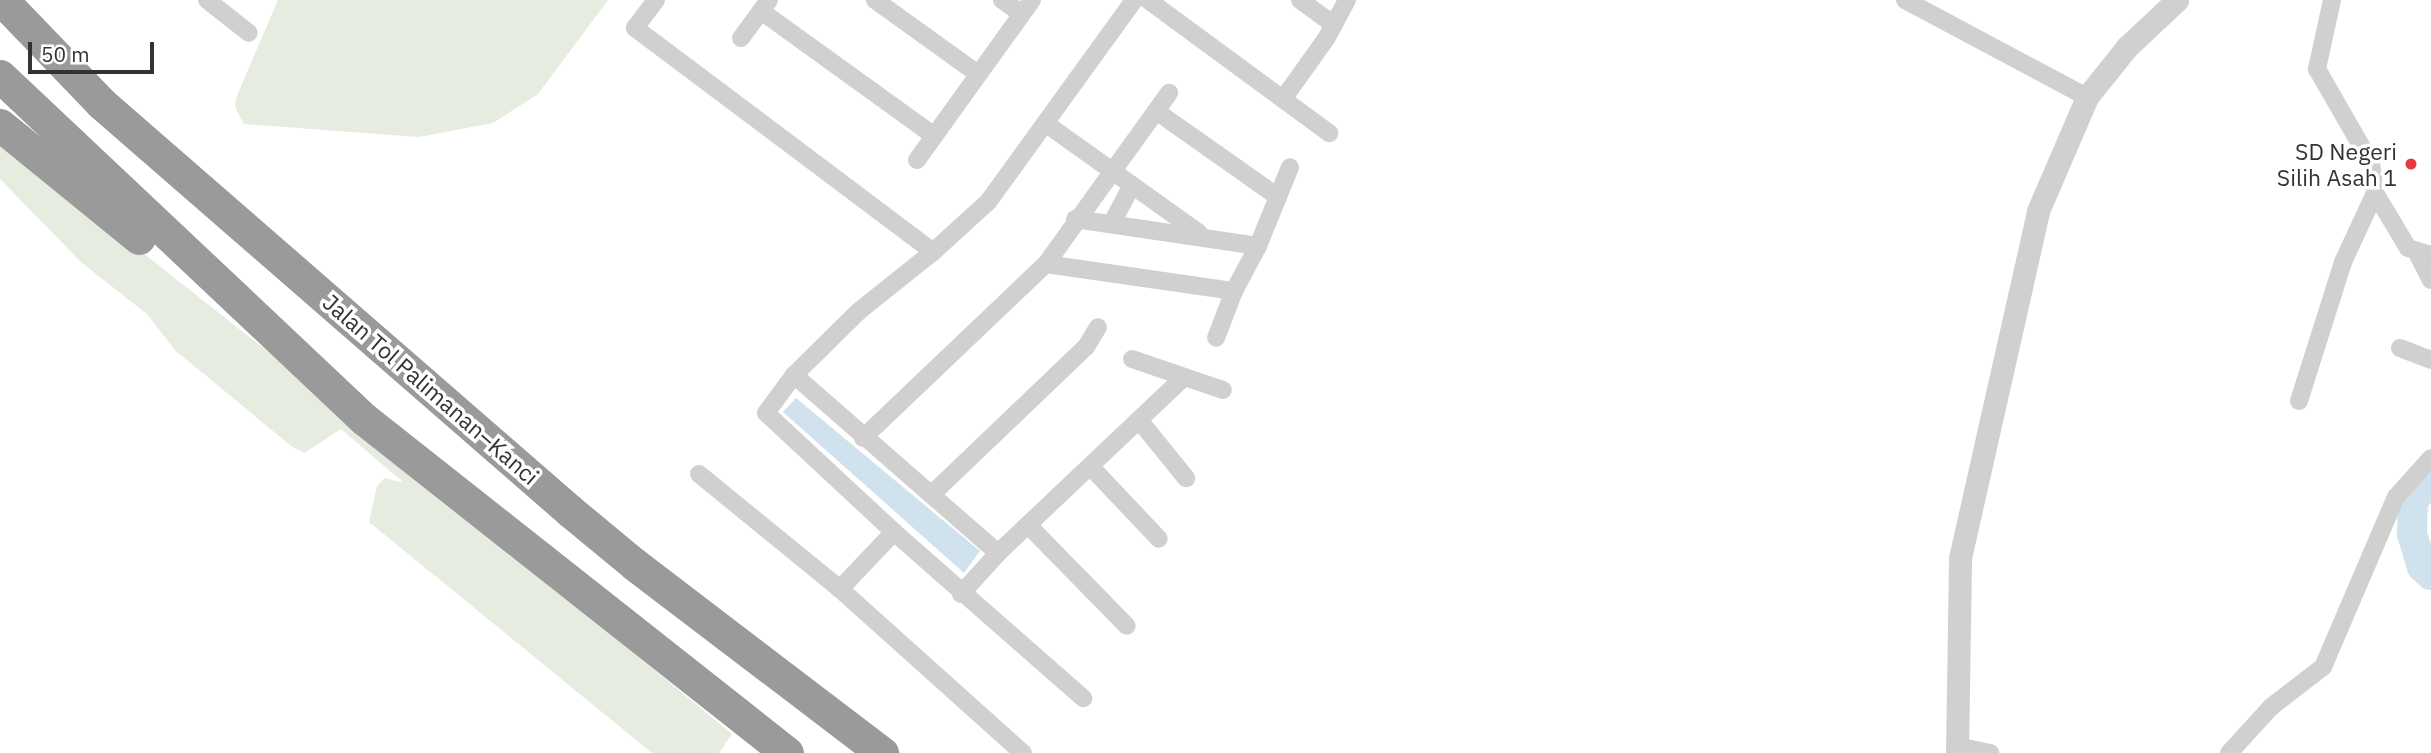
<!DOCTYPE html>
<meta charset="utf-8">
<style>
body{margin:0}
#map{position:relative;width:2431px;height:753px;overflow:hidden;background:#fff;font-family:"IBM Plex Sans",sans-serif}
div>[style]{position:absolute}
.green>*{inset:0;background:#e6ecdf}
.water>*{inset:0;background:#cfe2ee}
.river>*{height:30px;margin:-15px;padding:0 15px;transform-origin:15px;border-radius:15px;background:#cfe2ee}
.minor>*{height:18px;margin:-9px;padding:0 9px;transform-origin:9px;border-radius:9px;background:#d0d0d0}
.tertiary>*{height:23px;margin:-11.5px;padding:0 11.5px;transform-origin:11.5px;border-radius:11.5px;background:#d0d0d0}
.motorway>*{height:33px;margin:-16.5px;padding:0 16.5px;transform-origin:16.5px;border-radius:16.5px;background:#9a9a9a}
.dots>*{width:19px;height:19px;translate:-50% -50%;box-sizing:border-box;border:4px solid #fff;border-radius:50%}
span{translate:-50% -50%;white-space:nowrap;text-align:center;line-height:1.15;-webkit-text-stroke:7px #fff;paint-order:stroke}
.poi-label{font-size:23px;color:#333}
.right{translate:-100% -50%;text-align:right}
.street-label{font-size:23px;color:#333}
.scale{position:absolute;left:28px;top:42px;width:126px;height:32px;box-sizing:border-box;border:4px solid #333;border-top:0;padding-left:9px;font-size:21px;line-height:24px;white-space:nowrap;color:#333;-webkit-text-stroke:5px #fff;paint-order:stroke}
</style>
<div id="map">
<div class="green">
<div style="clip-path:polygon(278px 0,608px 0,538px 94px,493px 123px,419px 137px,244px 124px,235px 107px,236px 98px)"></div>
<div style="clip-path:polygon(0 140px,271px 354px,732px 734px,719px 753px,652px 753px,369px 522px,377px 486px,385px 478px,404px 483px,341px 429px,304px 453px,291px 446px,175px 350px,147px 314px,82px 263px,0 179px)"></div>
</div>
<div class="water">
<div style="clip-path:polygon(796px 398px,980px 551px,964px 573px,783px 412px)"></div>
</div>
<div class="river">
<div style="left:2431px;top:477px;width:31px;rotate:126deg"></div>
<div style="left:2413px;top:502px;width:32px;rotate:92deg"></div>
<div style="left:2412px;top:534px;width:34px;rotate:73deg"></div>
<div style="left:2422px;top:567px;width:12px;rotate:42deg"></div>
</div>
<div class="minor">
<div style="left:207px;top:0;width:53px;rotate:38.2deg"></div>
<div style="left:656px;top:0;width:35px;rotate:127deg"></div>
<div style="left:635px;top:28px;width:373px;rotate:36.9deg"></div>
<div style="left:933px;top:252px;width:95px;rotate:141.4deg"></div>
<div style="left:859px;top:311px;width:91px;rotate:135.4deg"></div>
<div style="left:794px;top:375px;width:47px;rotate:126.4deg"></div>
<div style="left:766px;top:413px;width:175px;rotate:42.9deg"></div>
<div style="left:894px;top:532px;width:79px;rotate:133.5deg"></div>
<div style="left:840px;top:589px;width:246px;rotate:41.9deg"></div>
<div style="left:875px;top:0;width:127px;rotate:35.7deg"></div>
<div style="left:1002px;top:0;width:24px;rotate:35deg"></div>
<div style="left:1148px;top:0;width:225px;rotate:36.3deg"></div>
<div style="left:1300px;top:0;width:42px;rotate:36.3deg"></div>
<div style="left:1905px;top:0;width:206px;rotate:28.1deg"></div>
<div style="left:2332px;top:0;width:71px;rotate:102.3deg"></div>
<div style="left:2317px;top:69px;width:108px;rotate:60.1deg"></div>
<div style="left:2371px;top:163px;width:30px;rotate:82deg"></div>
<div style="left:761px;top:11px;width:213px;rotate:35.8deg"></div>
<div style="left:741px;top:38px;width:47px;rotate:-53.6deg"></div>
<div style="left:1283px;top:99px;width:74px;rotate:-54.4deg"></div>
<div style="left:1326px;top:39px;width:44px;rotate:-61.7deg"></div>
<div style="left:1156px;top:111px;width:149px;rotate:35.2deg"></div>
<div style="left:1045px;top:123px;width:189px;rotate:35.5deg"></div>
<div style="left:917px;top:160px;width:197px;rotate:-54.3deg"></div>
<div style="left:1075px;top:219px;width:185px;rotate:8.4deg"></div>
<div style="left:1258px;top:246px;width:85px;rotate:-67.9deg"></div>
<div style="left:1112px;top:223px;width:43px;rotate:-62.2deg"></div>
<div style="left:933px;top:252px;width:74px;rotate:-42.3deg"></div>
<div style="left:988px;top:202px;width:249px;rotate:-54.1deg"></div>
<div style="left:2418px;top:255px;width:28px;rotate:63deg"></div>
<div style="left:1046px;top:264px;width:190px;rotate:8.2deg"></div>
<div style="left:1234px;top:291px;width:50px;rotate:111deg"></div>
<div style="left:1234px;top:291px;width:51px;rotate:-61.9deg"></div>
<div style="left:2400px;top:348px;width:33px;rotate:21deg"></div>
<div style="left:1132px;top:359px;width:96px;rotate:18.8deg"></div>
<div style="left:794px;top:375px;width:271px;rotate:41.1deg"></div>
<div style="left:2299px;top:401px;width:146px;rotate:-72.4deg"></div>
<div style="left:2343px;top:262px;width:76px;rotate:-65.1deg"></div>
<div style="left:2375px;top:193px;width:64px;rotate:59deg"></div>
<div style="left:2408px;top:248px;width:24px;rotate:17deg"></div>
<div style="left:1139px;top:420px;width:75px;rotate:51deg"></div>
<div style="left:863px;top:438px;width:253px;rotate:-43.6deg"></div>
<div style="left:1046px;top:264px;width:211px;rotate:-54.3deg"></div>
<div style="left:1090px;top:466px;width:100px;rotate:46.6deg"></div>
<div style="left:699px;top:474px;width:182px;rotate:39.2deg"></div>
<div style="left:932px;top:494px;width:213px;rotate:-43.7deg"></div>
<div style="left:1086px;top:347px;width:23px;rotate:-59deg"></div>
<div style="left:1028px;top:525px;width:141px;rotate:45.6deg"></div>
<div style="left:894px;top:532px;width:252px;rotate:41.3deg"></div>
<div style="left:961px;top:594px;width:55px;rotate:-47.9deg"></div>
<div style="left:998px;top:553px;width:256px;rotate:-43.4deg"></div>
<div style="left:1957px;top:746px;width:34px;rotate:12deg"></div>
<div style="left:2229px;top:753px;width:62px;rotate:-47.6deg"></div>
<div style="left:2271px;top:707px;width:66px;rotate:-37.6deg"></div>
<div style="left:2323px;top:667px;width:185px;rotate:-66.8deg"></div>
<div style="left:2396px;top:497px;width:52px;rotate:-48.1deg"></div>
</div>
<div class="tertiary">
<div style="left:1957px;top:753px;width:195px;rotate:-89.1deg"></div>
<div style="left:1960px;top:558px;width:356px;rotate:-77.3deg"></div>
<div style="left:2038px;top:211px;width:124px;rotate:-66.7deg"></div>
<div style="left:2087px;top:97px;width:64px;rotate:-51.3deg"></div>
<div style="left:2127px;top:47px;width:69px;rotate:-43.2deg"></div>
</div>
<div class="motorway">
<div style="left:2px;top:0;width:143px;rotate:46.1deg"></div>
<div style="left:101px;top:103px;width:622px;rotate:41.02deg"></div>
<div style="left:570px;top:511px;width:83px;rotate:39.6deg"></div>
<div style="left:634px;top:564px;width:312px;rotate:37.3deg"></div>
<div style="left:0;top:76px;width:500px;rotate:43.3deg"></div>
<div style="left:364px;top:419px;width:539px;rotate:38.29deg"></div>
<div style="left:0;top:125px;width:179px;rotate:39.1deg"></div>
</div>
<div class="dots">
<div style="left:2411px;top:164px;background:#e63946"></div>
</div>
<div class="poi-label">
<span class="right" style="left:2397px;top:164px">SD Negeri<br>Silih Asah 1</span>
</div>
<div class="street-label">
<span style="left:431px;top:389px;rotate:41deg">Jalan Tol Palimanan–Kanci</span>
</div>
<div class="scale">50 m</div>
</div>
